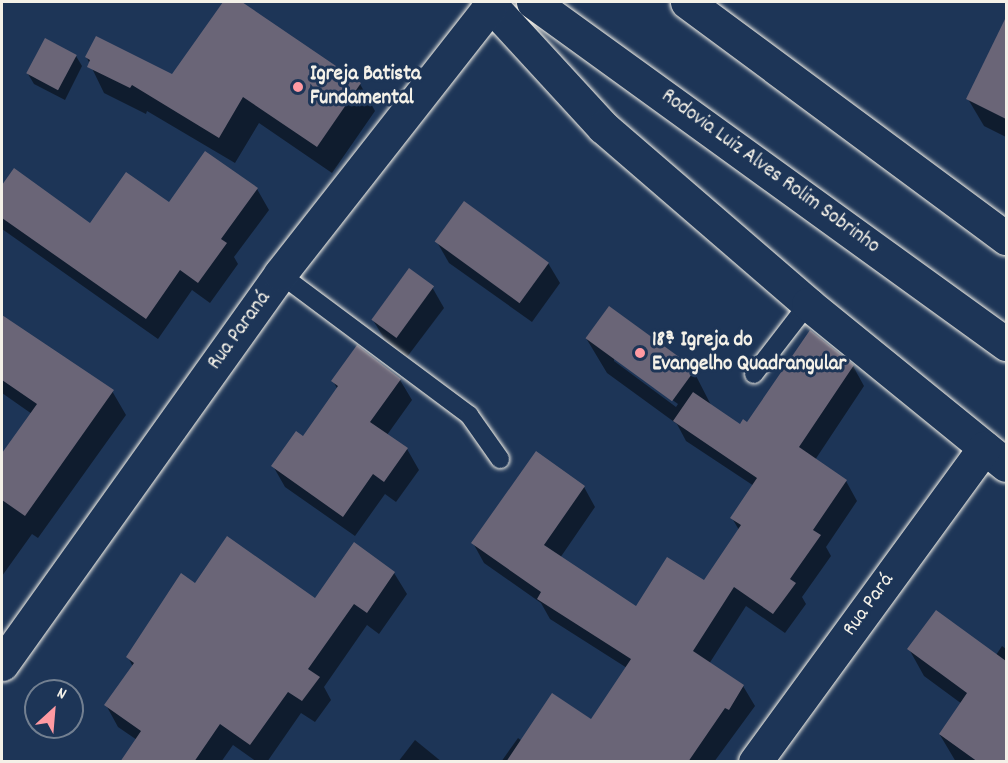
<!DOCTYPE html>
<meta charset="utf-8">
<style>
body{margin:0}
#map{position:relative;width:1008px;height:763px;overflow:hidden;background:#1d3557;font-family:Dekko,sans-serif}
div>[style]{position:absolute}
.shadow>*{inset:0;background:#0007}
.building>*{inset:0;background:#6a6577;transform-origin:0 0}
.roads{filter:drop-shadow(0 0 2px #f4f1e8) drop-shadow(0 0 2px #f4f1e8)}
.service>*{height:18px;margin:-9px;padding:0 9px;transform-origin:9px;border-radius:9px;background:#1d3557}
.minor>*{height:33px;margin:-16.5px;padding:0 16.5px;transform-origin:16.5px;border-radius:16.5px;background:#1d3557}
.trunk>*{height:33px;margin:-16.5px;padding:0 16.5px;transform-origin:16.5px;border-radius:16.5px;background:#1d3557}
.dots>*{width:16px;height:16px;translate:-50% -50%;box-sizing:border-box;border:3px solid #1d3557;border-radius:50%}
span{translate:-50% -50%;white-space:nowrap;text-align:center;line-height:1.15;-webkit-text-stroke:6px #1d3557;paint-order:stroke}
.poi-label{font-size:21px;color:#f4f1e8;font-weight:700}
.left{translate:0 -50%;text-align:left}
.street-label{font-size:21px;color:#f4f1e8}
.frame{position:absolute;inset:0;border:3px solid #f4f1e8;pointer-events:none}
.north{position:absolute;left:24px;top:679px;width:60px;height:60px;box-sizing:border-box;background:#1d3557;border:2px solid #738091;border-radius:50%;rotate:26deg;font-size:16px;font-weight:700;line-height:24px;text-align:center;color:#f4f1e8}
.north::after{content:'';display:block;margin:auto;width:21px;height:27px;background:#ff9aa2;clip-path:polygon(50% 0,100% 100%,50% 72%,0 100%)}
</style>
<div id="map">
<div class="shadow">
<div style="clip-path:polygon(225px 2px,239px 2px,360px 84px,375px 111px,332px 173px,259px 123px,235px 163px,147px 111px,146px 114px,104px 93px,86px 56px,173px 76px)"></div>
<div style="clip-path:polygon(1006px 21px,1006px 137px,984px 126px,968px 99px)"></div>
<div style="clip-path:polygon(76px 56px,82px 66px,65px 100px,34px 84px,28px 74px)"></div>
<div style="clip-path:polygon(14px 170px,90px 225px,169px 204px,257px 189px,269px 210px,234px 257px,238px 264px,210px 303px,192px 290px,158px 339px,2px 229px,2px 188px)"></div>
<div style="clip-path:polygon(437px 242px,548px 263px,560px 283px,532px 322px,449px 263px)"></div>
<div style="clip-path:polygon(432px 287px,444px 308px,407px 357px,385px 340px,373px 320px)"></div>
<div style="clip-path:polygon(5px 319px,112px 391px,126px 415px,38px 538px,32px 534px,2px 576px,2px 468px,32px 414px,2px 393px,2px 325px)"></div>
<div style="clip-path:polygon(evenodd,586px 338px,693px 370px,712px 407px,740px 426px,853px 366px,864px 386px,815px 460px,846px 481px,857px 501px,826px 547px,831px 556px,802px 597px,806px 604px,785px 633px,746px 606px,709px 664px,743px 686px,755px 706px,714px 762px,501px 762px,518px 738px,522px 741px,591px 721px,627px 668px,550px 619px,541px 603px,484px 563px,473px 543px,584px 487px,595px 507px,560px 558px,636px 608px,704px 582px,739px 530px,732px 518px,754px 486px,686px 441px,677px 424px,607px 373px,586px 338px,614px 358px,678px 404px,676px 407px,614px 361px,614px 358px)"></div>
<div style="clip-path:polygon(400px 380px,412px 400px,387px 435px,407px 449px,419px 470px,396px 502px,385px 494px,355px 536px,285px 487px,273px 466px,304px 438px,338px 390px,333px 381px)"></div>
<div style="clip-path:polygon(394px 573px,407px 594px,379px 634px,367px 625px,324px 687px,331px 700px,315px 722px,301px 713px,267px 762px,257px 762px,233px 745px,221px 762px,122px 762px,137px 740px,118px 727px,106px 705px,133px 667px,128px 657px,195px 585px,316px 600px)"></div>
<div style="clip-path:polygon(1002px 646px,1006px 649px,1006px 762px,956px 762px,940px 735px,962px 704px,924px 676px,909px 649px,996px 655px)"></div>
<div style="clip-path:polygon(415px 740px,442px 762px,398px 762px)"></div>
</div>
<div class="building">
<div style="clip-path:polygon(223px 2px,242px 2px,361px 83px,317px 147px,243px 97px,219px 138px,132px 85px,130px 88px,87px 67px,90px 60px,85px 57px,96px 36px,172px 74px)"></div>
<div style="clip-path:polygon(1006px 17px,1006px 119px,966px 99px)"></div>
<div style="left:45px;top:38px;width:36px;height:40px;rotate:28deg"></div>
<div style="clip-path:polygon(205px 151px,258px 188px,221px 239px,227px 243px,198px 283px,180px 270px,146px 319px,2px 218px,2px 185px,14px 168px,90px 223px,126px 172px,169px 202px)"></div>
<div style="left:464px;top:201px;width:105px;height:50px;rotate:36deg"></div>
<div style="left:409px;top:268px;width:31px;height:64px;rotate:36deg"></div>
<div style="left:609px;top:306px;width:107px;height:40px;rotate:36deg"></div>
<div style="clip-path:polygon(2px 315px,114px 390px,25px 516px,2px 500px,2px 453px,37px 404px,2px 380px)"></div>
<div style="clip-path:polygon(810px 330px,854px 365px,799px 447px,847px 480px,813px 530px,821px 535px,790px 579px,796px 583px,773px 614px,734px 587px,693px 651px,744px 685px,729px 710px,725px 708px,688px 762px,506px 762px,552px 693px,591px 719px,631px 659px,537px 599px,541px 592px,471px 543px,536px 451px,585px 486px,544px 545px,636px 606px,667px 557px,704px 580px,741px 525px,730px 518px,757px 478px,673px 421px,693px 392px,740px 424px,743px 419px,747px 422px)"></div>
<div style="clip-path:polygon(357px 345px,401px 379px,370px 422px,408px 448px,384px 482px,373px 474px,343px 517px,271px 466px,296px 431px,303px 436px,338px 386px,331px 381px)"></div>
<div style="clip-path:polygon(227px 536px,315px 598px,354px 542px,395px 572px,367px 613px,354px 604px,308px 669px,320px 677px,302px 701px,288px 692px,250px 745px,220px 724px,194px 762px,120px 762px,141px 731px,104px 705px,134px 663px,126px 657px,181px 573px,195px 583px)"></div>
<div style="clip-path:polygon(936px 610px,1006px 661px,1006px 762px,978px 762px,939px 734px,967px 693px,907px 649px)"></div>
</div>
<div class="roads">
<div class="service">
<div style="left:280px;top:274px;width:236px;rotate:36.7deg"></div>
<div style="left:469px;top:415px;width:54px;rotate:54.8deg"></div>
<div style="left:754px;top:374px;width:88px;rotate:-52.4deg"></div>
</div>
<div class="minor">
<div style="left:488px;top:2px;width:170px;rotate:47.4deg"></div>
<div style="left:603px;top:127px;width:271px;rotate:40.8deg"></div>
<div style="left:808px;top:304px;width:255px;rotate:39.1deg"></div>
<div style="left:2px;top:664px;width:479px;rotate:-54.5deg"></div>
<div style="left:280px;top:274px;width:340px;rotate:-51.9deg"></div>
<div style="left:755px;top:762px;width:389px;rotate:-53.9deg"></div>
</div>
<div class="trunk">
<div style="left:533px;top:2px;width:584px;rotate:35.87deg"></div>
<div style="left:687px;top:2px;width:397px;rotate:36.5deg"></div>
</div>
</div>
<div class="dots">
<div style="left:298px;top:87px;background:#ff9aa2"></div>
<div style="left:640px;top:353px;background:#ff9aa2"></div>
</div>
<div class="poi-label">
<span class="left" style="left:310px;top:87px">Igreja Batista<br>Fundamental</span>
<span class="left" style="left:652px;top:353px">18ª Igreja do<br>Evangelho Quadrangular</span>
</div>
<div class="street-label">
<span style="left:770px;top:172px;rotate:36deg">Rodovia Luiz Alves Rolim Sobrinho</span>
<span style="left:240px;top:331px;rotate:-54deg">Rua Paraná</span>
<span style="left:869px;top:605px;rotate:-54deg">Rua Pará</span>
</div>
<div class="frame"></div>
<div class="north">N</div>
</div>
